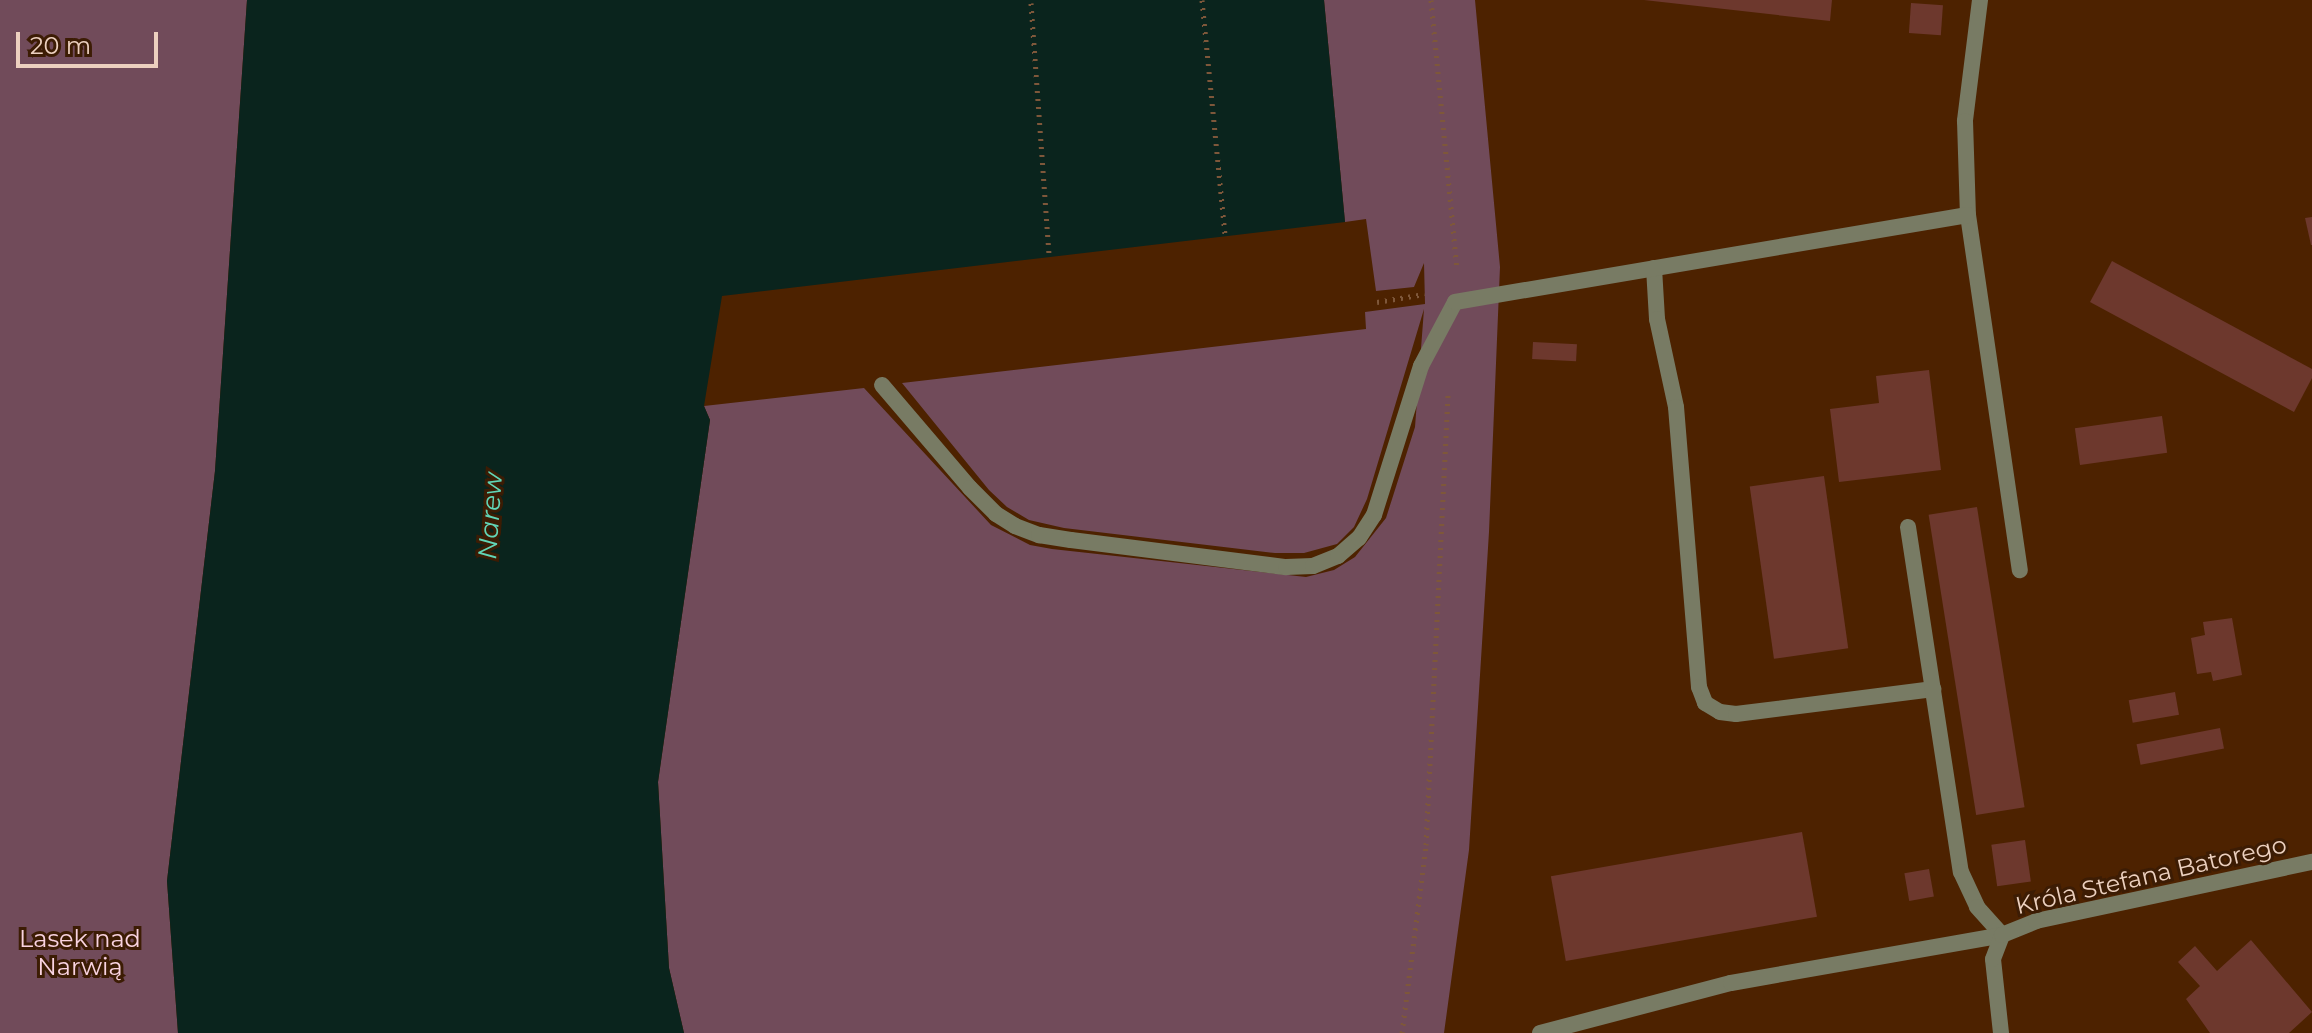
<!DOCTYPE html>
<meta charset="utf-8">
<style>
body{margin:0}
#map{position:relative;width:2312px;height:1033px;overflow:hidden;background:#4d2200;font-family:Montserrat,sans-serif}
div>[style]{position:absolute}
.green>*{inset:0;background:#714b5a}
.water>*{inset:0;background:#0a241d}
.building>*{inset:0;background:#6d382d;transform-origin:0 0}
.path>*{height:5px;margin-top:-2.5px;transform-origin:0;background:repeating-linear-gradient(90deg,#7e573a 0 2px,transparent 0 8px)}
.lane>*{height:16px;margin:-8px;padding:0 8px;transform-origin:8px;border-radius:8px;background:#787b64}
.street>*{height:16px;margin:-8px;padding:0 8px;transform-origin:8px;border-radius:8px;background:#787b64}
span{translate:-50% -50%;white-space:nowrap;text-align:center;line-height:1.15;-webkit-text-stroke:6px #3c1c04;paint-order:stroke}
.street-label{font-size:24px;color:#ecd0bf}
.park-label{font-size:24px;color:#f9d3e1}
.water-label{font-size:26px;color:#61d6b8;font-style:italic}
.scale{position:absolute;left:16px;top:32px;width:142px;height:36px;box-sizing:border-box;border:4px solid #ecd0bf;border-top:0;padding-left:10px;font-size:24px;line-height:28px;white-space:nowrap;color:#ecd0bf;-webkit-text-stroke:6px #3c1c04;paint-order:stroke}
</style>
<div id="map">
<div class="green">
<div style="clip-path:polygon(0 0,247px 0,215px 471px,167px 881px,178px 1033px,0 1033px)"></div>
<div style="clip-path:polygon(1324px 0,1475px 0,1500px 267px,1489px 532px,1469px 850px,1444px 1033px,684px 1033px,669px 968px,658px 782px,710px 420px,704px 406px,864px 388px,991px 525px,1030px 545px,1052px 549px,1306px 577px,1334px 570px,1355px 557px,1386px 518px,1415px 427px,1424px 309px,1367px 499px,1354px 527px,1337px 544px,1304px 553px,1275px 553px,1064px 528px,1029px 520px,1007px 507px,989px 490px,902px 383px,1366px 329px,1365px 312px,1425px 304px,1424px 263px,1414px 287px,1376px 291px,1366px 219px,1345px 222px)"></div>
</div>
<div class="water">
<div style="clip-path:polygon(247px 0,1324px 0,1345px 222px,722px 296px,704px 406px,710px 420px,658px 782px,669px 968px,684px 1033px,178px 1033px,167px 881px,215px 471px)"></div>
</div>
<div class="building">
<div style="clip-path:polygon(1644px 0,1832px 0,1830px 21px)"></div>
<div style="left:1911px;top:3px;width:32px;height:30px;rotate:4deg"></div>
<div style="clip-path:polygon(2312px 217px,2312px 245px,2311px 245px,2305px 218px)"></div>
<div style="clip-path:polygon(2112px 261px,2312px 369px,2312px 378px,2294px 412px,2090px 302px)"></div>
<div style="left:1533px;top:342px;width:44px;height:17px;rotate:3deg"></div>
<div style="clip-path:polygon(1929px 370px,1941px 470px,1839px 482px,1830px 409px,1879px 403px,1876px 376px)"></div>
<div style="left:2162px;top:416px;width:37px;height:88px;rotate:82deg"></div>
<div style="left:1824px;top:476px;width:174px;height:75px;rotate:82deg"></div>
<div style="left:1977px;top:507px;width:304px;height:49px;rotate:81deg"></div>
<div style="clip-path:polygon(2232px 618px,2242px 675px,2213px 681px,2211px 672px,2197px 674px,2191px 638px,2205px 635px,2203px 622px)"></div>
<div style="left:2175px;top:692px;width:23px;height:47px;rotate:80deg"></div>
<div style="left:2220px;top:728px;width:21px;height:85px;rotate:79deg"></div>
<div style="left:1802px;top:832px;width:86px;height:255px;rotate:80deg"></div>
<div style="left:2025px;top:840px;width:42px;height:34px;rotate:82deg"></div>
<div style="left:1929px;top:869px;width:28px;height:25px;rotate:80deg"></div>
<div style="clip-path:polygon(2251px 940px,2312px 1012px,2289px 1033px,2210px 1033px,2186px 999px,2200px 986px,2178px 962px,2195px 946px,2217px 971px)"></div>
</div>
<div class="path">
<div style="left:1202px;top:0;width:237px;rotate:84.4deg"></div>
<div style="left:1431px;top:0;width:271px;rotate:84.5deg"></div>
<div style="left:1031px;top:3px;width:255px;rotate:85.9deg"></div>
<div style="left:1377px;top:302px;width:48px;rotate:-9.7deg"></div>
<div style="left:1402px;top:1033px;width:190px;rotate:-82.7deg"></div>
<div style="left:1426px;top:845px;width:451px;rotate:-87.2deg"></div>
</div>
<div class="lane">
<div style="left:1980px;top:0;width:122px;rotate:97.1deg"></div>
<div style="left:1965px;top:121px;width:94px;rotate:88.2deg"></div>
<div style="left:1968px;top:215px;width:359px;rotate:81.7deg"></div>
<div style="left:1654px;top:268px;width:51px;rotate:86.6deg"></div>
<div style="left:1657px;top:319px;width:90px;rotate:77.8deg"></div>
<div style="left:1676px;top:407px;width:281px;rotate:85.3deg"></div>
<div style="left:1699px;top:687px;width:17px;rotate:69deg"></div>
<div style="left:1705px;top:703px;width:17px;rotate:31deg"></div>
<div style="left:1720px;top:712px;width:16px;rotate:7deg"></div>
<div style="left:1736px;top:714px;width:199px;rotate:-7.2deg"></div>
<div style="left:882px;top:385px;width:135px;rotate:49.5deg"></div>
<div style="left:970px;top:488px;width:37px;rotate:45deg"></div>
<div style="left:996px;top:514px;width:22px;rotate:32deg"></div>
<div style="left:1015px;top:526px;width:26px;rotate:21deg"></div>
<div style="left:1039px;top:535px;width:32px;rotate:9deg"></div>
<div style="left:1071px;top:540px;width:217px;rotate:7.2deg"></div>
<div style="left:1286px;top:567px;width:27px;rotate:-2deg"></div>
<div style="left:1313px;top:566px;width:27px;rotate:-22deg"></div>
<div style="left:1338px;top:556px;width:28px;rotate:-41deg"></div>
<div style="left:1359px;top:538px;width:27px;rotate:-57deg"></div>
<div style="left:1374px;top:515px;width:156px;rotate:-72.5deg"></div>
<div style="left:1421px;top:366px;width:72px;rotate:-62deg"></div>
<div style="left:1455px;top:302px;width:520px;rotate:-9.63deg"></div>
<div style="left:1908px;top:527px;width:349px;rotate:81.3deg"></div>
<div style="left:1961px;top:872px;width:38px;rotate:65deg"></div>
<div style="left:1977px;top:907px;width:38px;rotate:48deg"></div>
<div style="left:1540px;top:1033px;width:197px;rotate:-14.7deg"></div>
<div style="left:1731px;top:983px;width:275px;rotate:-10deg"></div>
</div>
<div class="street">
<div style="left:2001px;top:1033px;width:74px;rotate:-96.2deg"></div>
<div style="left:1993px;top:959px;width:26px;rotate:-69deg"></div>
<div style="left:2002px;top:935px;width:37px;rotate:-22deg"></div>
<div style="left:2036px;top:921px;width:282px;rotate:-12.1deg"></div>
</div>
<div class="street-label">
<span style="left:2151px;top:875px;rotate:-13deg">Króla Stefana Batorego</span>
</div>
<div class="park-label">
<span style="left:80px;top:953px">Lasek nad<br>Narwią</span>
</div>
<div class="water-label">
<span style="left:491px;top:516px;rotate:-86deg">Narew</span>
</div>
<div class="scale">20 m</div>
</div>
